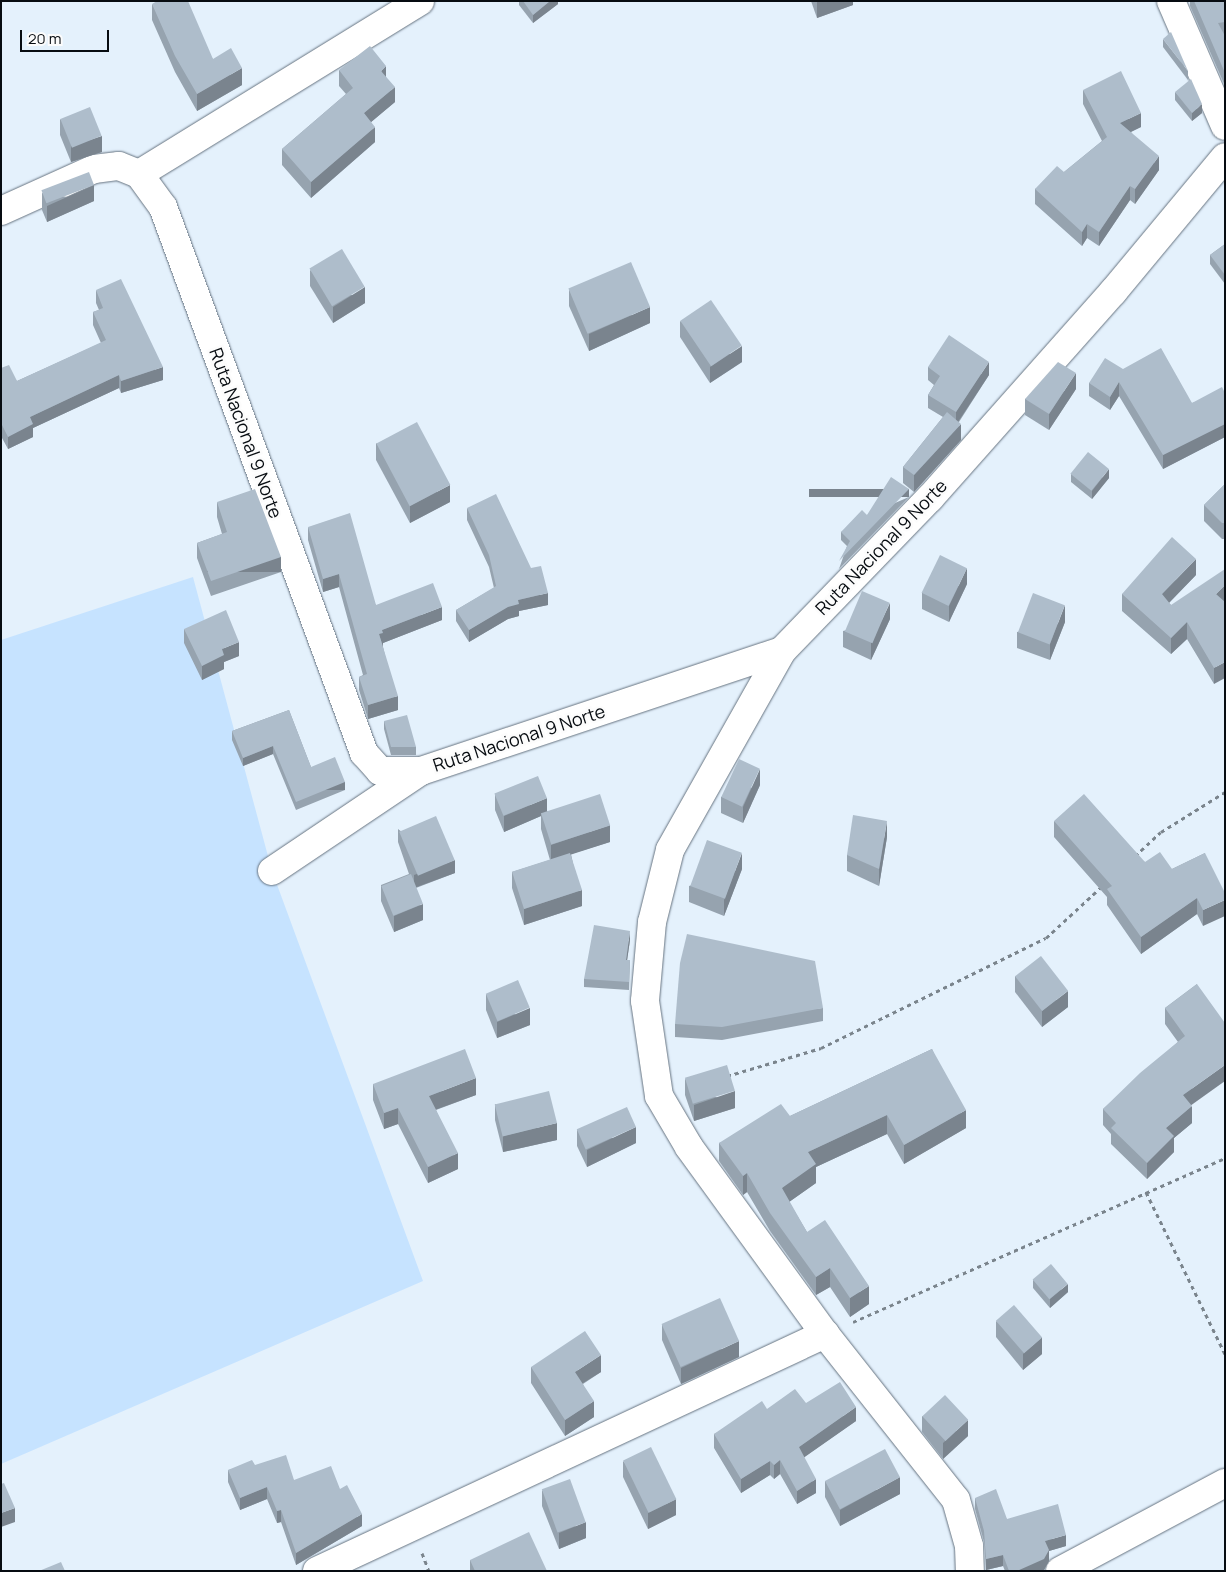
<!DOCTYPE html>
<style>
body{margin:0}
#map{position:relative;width:1226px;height:1572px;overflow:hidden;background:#e4f1fc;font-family:Manrope,sans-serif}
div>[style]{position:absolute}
.green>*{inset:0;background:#c6e3ff}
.path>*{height:3px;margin-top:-1.5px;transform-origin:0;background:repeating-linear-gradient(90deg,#7a848c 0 4px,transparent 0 8px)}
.roads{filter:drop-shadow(0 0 1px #667380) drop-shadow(0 0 1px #667380)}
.minor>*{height:28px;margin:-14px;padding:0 14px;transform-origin:14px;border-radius:14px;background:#fff}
.major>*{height:28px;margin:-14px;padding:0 14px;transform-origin:14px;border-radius:14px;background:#fff}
.wall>*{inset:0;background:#96a3af}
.shaded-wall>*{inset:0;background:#7a848e;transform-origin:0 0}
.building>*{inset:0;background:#aebdcb;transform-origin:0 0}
span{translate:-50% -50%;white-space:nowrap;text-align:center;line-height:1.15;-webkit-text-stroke:5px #fcfcfc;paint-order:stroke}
.street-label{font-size:18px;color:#070c11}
.frame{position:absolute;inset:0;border:2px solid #070c11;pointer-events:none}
.scale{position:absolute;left:20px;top:30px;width:89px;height:22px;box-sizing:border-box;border:2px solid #070c11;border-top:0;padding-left:6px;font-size:15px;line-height:18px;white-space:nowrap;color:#070c11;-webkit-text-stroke:4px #fcfcfc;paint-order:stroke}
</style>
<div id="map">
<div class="green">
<div style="clip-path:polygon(193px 577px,272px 871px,423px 1281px,1px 1464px,1px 640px)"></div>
</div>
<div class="path">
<div style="left:1135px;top:856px;width:35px;rotate:-43deg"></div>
<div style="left:1161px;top:832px;width:75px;rotate:-32deg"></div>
<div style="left:727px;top:1076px;width:98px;rotate:-16.6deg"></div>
<div style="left:821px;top:1048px;width:250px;rotate:-26.1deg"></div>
<div style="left:1046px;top:938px;width:75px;rotate:-42.8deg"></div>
<div style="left:1146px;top:1192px;width:180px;rotate:64deg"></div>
<div style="left:853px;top:1322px;width:407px;rotate:-23.8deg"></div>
<div style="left:422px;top:1553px;width:19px;rotate:69deg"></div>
</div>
<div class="roads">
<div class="minor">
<div style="left:1171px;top:1px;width:136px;rotate:66.6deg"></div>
<div style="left:139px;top:174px;width:330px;rotate:-31.6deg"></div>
<div style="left:1px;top:211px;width:102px;rotate:-24.3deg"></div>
<div style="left:94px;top:169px;width:25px;rotate:-7deg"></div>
<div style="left:119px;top:166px;width:22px;rotate:22deg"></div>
<div style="left:139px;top:174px;width:41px;rotate:54deg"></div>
<div style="left:163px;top:207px;width:582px;rotate:69.79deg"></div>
<div style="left:364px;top:753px;width:24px;rotate:48deg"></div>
<div style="left:380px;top:771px;width:41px"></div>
<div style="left:421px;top:771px;width:380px;rotate:-18.4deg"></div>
<div style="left:782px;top:651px;width:228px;rotate:119.4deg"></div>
<div style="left:670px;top:850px;width:74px;rotate:104deg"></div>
<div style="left:652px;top:922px;width:79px;rotate:95.1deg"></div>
<div style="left:645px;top:1001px;width:96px;rotate:81.6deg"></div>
<div style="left:659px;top:1096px;width:59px;rotate:59.5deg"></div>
<div style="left:689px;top:1147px;width:231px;rotate:54deg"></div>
<div style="left:825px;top:1334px;width:211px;rotate:51.7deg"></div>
<div style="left:956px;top:1500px;width:48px;rotate:74.2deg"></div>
<div style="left:969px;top:1546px;width:25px;rotate:88deg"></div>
<div style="left:272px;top:871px;width:179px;rotate:-33.9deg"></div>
<div style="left:317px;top:1571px;width:561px;rotate:-25.01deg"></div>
<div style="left:1060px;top:1571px;width:187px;rotate:-28.1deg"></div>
</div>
<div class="major">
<div style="left:782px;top:651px;width:213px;rotate:-46deg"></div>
<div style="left:930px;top:498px;width:276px;rotate:-48.4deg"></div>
<div style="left:1113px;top:292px;width:175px;rotate:-50.3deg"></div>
</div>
</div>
<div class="wall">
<div style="clip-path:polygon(519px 1px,558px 1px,558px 4px,533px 23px,519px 5px)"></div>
<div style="clip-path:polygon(811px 1px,853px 1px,853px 5px,817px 18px)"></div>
<div style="clip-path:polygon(1190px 1px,1225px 1px,1225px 35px,1224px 35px,1225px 36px,1225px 86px,1190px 6px)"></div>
<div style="clip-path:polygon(152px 4px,213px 59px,242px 85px,197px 111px,175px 72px,152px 20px)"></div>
<div style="clip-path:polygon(1163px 39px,1188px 71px,1188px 80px,1163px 47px)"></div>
<div style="clip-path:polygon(339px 70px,386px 77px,395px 102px,371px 122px,375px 142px,311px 198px,282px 165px,282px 149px,346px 94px,339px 86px)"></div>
<div style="clip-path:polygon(1083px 90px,1141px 127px,1131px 132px,1159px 170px,1135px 204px,1130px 200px,1099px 246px,1087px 238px,1082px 246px,1035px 204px,1035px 189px,1064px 172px,1102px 141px,1083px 104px)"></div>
<div style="clip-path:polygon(1175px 92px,1202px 113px,1192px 121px,1175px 100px)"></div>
<div style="clip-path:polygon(60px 119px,102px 152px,71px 162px,60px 135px)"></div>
<div style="clip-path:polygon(42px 193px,94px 201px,47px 222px,42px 210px)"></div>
<div style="clip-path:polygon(1225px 244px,1225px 284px,1210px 264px,1210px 255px)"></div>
<div style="clip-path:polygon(310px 270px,365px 303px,333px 323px,310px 286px)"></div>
<div style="clip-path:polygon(96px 290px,163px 380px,121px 393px,119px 388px,33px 428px,33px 437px,8px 449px,2px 438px,1px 438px,1px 368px,17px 381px,101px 343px,93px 325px,93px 312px,99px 310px,96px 303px)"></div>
<div style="clip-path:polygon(569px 290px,650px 323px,589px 351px,569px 306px)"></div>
<div style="clip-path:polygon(680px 321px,742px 362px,710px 383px,680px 337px)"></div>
<div style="clip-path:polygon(928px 367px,989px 375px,959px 422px,961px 440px,914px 492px,903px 483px,903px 467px,943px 417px,928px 408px,928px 395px,934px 385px,928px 380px)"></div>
<div style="clip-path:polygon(1123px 369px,1192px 403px,1225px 393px,1225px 437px,1163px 469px,1119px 396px,1110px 410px,1089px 396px,1089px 383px)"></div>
<div style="clip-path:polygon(1076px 389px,1049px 430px,1025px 415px,1025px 399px)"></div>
<div style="clip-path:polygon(376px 443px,450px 502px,410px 523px,376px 460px)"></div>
<div style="clip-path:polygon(1071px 474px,1109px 478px,1092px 499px,1071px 482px)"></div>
<div style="clip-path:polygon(1225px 484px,1225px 539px,1222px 539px,1204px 521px,1204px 505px)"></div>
<div style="clip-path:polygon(909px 497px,839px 569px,847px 546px,841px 540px,841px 532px,867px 515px)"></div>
<div style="clip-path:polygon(217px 502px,281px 572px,211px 596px,197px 558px,197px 543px,222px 534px,217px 517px)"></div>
<div style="clip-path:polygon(467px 508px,548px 605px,519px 611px,519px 616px,508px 619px,469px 642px,456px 621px,456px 610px,494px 588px,489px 567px,467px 520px)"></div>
<div style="clip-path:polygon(308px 527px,376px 605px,442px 620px,383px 643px,383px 647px,398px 710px,368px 719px,359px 690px,359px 677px,363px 675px,339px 587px,323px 592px,308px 540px)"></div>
<div style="clip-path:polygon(1196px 575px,1169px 603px,1171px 605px,1224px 602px,1214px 684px,1187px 639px,1171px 654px,1122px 611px,1122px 594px)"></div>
<div style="clip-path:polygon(967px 584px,949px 622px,922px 609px,922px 593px)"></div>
<div style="clip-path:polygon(890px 619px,871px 660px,843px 647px,843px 631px)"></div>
<div style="clip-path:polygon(1065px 622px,1050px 660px,1017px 648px,1017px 632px)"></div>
<div style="clip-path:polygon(184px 629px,239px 656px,224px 662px,224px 669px,202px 680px,184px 643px)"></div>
<div style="clip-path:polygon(289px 710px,311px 767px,345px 790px,296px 810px,273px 754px,243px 766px,232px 740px,232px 731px)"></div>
<div style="clip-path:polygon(384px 721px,416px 747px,416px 755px,391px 755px,384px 729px)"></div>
<div style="clip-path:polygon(760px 785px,743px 823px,721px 813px,721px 797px)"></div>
<div style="clip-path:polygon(495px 794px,547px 811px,610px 842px,571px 854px,582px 906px,524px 925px,512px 888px,512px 872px,550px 860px,541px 829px,541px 816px,504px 832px,495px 810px)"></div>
<div style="clip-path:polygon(1054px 821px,1145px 862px,1172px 869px,1205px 853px,1203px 926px,1197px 914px,1141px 954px,1107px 905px,1107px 897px,1054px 837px)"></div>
<div style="clip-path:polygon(398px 829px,455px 873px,416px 888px,423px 920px,394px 932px,381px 901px,381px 885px,409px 874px,398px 842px)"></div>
<div style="clip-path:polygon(887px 837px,879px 886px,847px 871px,847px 855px)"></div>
<div style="clip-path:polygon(742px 869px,724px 916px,689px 902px,689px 886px)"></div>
<div style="clip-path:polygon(630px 940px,627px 960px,630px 960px,629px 990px,584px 987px,584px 979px)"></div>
<div style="clip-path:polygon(1015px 976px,1068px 1007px,1042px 1027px,1015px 992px)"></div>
<div style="clip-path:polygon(1197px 984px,1191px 1105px,1192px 1123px,1174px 1138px,1174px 1152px,1147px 1179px,1111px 1144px,1111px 1134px,1103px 1125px,1103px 1109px,1178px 1042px,1165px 1024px,1165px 1008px)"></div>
<div style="clip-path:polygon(486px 994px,530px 1025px,497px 1038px,486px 1010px)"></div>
<div style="clip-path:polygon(823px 1008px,823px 1021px,722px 1040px,675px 1037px,675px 1024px)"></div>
<div style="clip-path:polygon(932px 1049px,966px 1128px,904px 1164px,887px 1134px,816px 1167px,816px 1183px,789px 1202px,807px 1232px,869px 1304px,850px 1317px,830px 1287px,816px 1295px,770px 1231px,747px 1192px,743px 1195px,719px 1161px,719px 1143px,790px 1116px)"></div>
<div style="clip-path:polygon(685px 1079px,735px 1108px,694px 1121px,685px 1095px)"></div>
<div style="clip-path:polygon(373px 1084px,476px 1095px,436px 1110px,458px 1169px,428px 1183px,398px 1124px,384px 1129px,373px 1100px)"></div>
<div style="clip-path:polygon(495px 1104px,557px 1140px,503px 1152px,495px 1120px)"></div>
<div style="clip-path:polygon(577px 1130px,636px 1143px,587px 1167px,577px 1146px)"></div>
<div style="clip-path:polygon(1033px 1280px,1068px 1292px,1050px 1308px,1033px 1288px)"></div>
<div style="clip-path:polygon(996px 1321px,1042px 1354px,1023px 1370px,996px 1337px)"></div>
<div style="clip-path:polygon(662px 1324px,739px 1357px,681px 1384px,662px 1340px)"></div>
<div style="clip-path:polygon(531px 1367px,601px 1372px,583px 1384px,594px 1417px,565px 1436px,531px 1383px)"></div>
<div style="clip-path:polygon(806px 1403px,856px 1421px,804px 1457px,816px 1493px,797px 1504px,780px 1474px,774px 1479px,770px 1475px,741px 1493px,714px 1448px,714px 1434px,767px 1409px)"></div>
<div style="clip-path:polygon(922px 1416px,968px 1436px,943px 1459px,922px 1432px)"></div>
<div style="clip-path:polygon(623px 1461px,676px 1515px,648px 1529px,623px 1477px)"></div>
<div style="clip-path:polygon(255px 1465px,294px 1480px,340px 1489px,362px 1526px,296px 1565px,281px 1522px,277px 1523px,267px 1499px,240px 1510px,228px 1482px,228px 1470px)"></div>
<div style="clip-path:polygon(825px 1481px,900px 1494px,840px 1526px,825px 1497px)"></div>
<div style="clip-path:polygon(542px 1490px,586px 1538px,559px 1549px,542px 1506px)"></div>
<div style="clip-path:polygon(975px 1498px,1007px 1519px,1066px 1546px,1049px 1551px,1049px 1561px,1044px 1570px,1043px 1571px,1005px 1571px,1003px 1566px,986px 1570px,984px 1542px,975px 1509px)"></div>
<div style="clip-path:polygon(470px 1560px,547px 1571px,470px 1571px)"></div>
</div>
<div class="shaded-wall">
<div style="clip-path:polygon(550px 1px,558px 1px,558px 4px,533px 23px,533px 15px)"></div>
<div style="clip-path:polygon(819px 1px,853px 1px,853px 5px,817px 18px,817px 2px)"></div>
<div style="clip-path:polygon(386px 66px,386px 82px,381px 71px)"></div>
<div style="clip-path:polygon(242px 68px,242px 85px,197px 111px,197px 94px)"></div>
<div style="clip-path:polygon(395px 87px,395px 102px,364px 128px,364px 113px)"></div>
<div style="clip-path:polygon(1202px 104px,1202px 113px,1192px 121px,1192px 113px)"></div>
<div style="clip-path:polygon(1141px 113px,1141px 127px,1120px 137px,1120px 123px)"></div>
<div style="clip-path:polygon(375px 127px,375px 142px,311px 198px,311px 182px)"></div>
<div style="clip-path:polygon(102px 136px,102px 152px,71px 162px,71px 146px)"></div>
<div style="clip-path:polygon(1159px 156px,1159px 170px,1135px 204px,1135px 189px)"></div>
<div style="clip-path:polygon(94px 185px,94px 201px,47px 222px,47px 206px)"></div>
<div style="clip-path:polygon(1130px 186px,1130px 200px,1099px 246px,1099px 232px)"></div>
<div style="clip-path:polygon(1087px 224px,1087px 238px,1082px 246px,1082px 232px)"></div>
<div style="clip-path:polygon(365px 287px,365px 303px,333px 323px,333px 307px)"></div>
<div style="clip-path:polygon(650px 307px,650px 323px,589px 351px,589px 334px)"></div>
<div style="clip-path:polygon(742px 346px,742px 362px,710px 383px,710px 367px)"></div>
<div style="clip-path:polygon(989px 362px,989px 375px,956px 425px,956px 412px)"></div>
<div style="clip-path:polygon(163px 367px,163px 380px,121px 393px,121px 381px)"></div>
<div style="clip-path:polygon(1076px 373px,1076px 389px,1049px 430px,1049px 414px)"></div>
<div style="clip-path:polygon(119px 375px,119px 388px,33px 428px,33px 437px,8px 449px,8px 437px,30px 417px)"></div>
<div style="clip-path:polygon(1119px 382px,1119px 396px,1110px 410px,1110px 397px)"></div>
<div style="clip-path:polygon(961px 424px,961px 440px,914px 492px,914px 475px)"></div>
<div style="clip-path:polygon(1225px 424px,1225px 437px,1163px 469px,1163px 455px)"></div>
<div style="left:2px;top:425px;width:13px;height:1px;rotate:90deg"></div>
<div style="clip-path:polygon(1109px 469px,1109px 478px,1092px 499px,1092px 491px)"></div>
<div style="clip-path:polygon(450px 485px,450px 502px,410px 523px,410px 506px)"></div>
<div style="left:909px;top:489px;width:8px;height:100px;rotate:90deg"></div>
<div style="left:281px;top:557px;width:15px;height:74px;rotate:90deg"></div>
<div style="clip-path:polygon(1196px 559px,1196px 575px,1162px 610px,1162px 594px)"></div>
<div style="clip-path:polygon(967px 568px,967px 584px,949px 622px,949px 606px)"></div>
<div style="clip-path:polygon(339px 574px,339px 587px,323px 592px,323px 579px)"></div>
<div style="clip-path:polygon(1225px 585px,1225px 601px,1216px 610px,1216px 594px)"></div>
<div style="clip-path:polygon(548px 593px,548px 605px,519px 611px,519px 616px,508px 619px,469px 642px,469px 630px,518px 600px)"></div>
<div style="clip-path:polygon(890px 603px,890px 619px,871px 660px,871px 643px)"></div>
<div style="clip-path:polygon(1065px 605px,1065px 622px,1050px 660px,1050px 644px)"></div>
<div style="clip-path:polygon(442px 607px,442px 620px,383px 643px,383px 647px,379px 634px,382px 630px)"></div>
<div style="clip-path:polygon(1187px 622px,1187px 639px,1171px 654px,1171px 638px)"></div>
<div style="clip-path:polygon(239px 642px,239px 656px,224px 662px,224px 669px,202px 680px,202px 666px,222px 649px)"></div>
<div style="clip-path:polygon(1225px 662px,1225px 678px,1214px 684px,1214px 668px)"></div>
<div style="clip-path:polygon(398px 696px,398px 710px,368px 719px,368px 705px)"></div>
<div style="clip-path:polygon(273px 746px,273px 754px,243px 766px,243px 758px)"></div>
<div style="clip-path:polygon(760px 769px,760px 785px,743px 823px,743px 807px)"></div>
<div style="left:345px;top:782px;width:8px;height:53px;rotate:90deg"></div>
<div style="clip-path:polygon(547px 798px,547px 814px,541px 813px,541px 816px,504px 832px,504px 816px)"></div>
<div style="clip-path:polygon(887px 821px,887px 837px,879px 886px,879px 869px)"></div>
<div style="clip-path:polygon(610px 825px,610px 842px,551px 861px,551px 845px)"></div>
<div style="clip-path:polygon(742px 853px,742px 869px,724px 916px,724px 900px)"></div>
<div style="clip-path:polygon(455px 860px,455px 873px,414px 888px,414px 875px)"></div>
<div style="clip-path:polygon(582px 890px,582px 906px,524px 925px,524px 909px)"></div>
<div style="clip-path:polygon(1197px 898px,1197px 914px,1141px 954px,1141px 937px)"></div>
<div style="clip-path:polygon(1225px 900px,1225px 916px,1203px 926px,1203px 910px)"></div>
<div style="clip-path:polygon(423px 904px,423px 920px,394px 932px,394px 916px)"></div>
<div style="clip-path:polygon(630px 931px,630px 940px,626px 968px,626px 960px)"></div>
<div style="clip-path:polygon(1068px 991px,1068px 1007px,1042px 1027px,1042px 1011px)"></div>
<div style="clip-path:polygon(530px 1008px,530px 1025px,497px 1038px,497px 1022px)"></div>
<div style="clip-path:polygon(1225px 1065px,1225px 1081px,1183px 1111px,1183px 1095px)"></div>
<div style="clip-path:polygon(476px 1078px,476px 1095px,429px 1112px,429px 1096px)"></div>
<div style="clip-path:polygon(735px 1091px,735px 1108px,694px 1121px,694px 1105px)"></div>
<div style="clip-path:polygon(1192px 1106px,1192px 1123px,1174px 1138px,1174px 1152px,1147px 1179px,1147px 1163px,1166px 1128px)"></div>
<div style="clip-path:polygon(398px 1108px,398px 1124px,384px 1129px,384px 1113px)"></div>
<div style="clip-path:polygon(966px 1110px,966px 1128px,904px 1164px,904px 1145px)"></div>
<div style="clip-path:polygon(887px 1115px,887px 1134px,816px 1167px,816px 1183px,782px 1207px,782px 1188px,808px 1152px)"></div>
<div style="clip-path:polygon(557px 1123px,557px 1140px,503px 1152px,503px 1136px)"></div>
<div style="clip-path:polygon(636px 1127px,636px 1143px,587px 1167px,587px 1150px)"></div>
<div style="clip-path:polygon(458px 1153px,458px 1169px,428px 1183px,428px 1167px)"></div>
<div style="clip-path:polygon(747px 1173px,747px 1192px,743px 1195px,743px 1176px)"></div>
<div style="clip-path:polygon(830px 1268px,830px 1287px,816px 1295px,816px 1277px)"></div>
<div style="clip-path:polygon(1068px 1284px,1068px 1292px,1050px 1308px,1050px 1299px)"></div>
<div style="clip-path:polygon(869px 1286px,869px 1304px,850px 1317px,850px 1298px)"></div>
<div style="clip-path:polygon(1042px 1337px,1042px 1354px,1023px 1370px,1023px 1354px)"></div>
<div style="clip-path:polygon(739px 1341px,739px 1357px,681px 1384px,681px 1368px)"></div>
<div style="clip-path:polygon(601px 1355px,601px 1372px,575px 1388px,575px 1372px)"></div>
<div style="clip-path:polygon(594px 1401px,594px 1417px,565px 1436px,565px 1420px)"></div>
<div style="clip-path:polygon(856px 1407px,856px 1421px,799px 1461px,799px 1447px)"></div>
<div style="clip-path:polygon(968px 1420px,968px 1436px,943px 1459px,943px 1443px)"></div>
<div style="clip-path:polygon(780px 1460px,780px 1474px,774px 1479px,774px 1465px)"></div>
<div style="clip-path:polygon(770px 1461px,770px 1475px,741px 1493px,741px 1479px)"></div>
<div style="clip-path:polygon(900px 1477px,900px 1494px,840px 1526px,840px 1510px)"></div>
<div style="clip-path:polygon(816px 1479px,816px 1493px,797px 1504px,797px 1491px)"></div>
<div style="clip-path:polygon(267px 1487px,267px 1499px,240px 1510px,240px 1498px)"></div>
<div style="clip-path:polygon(676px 1499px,676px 1515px,648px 1529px,648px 1513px)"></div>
<div style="clip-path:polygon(15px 1508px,15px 1522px,1px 1527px,1px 1513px)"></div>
<div style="clip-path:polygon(281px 1510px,281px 1522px,277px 1523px,277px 1511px)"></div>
<div style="clip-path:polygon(362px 1514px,362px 1526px,296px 1565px,296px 1553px)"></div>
<div style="clip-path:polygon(586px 1522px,586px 1538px,559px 1549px,559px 1533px)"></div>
<div style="clip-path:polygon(1066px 1535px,1066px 1546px,1049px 1551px,1049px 1561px,1044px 1570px,1017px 1571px,1045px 1541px)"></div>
<div style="clip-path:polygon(1003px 1555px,1003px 1566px,986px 1570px,986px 1559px)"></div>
</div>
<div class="building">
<div style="clip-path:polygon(157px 1px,188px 1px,213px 59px,231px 48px,242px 68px,197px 94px,175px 56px,152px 4px)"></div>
<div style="clip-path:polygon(523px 1px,550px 1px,533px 15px)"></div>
<div style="clip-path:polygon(1194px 1px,1225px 1px,1225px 22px,1218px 23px,1225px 36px,1225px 73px)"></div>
<div style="clip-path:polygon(1171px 32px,1188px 71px,1163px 39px)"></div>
<div style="clip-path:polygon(370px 46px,386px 66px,381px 71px,395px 87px,364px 113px,375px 127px,311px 182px,282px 149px,353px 88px,339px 70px)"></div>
<div style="clip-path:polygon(1121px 71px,1141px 113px,1120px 123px,1159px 156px,1135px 189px,1130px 186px,1099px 232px,1087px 224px,1082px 232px,1035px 189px,1057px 166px,1064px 172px,1107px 137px,1083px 90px)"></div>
<div style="clip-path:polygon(1191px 79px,1202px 104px,1192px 113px,1175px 92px)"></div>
<div style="left:90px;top:107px;width:31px;height:32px;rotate:68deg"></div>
<div style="left:89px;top:172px;width:14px;height:51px;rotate:69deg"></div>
<div style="clip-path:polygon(1225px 244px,1225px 275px,1210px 255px)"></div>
<div style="left:342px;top:249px;width:44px;height:38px;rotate:59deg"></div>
<div style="left:631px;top:262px;width:49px;height:68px;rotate:67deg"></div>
<div style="clip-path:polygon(121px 279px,163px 367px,121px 381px,119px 375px,30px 417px,33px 424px,8px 437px,2px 425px,1px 426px,1px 368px,9px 365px,17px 381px,106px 340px,93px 312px,103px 308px,96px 290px)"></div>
<div style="left:711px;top:300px;width:55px;height:37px;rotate:56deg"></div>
<div style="clip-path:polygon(949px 335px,989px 362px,956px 412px,928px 395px,940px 376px,928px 367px)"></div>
<div style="clip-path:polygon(1161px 348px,1192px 403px,1222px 387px,1225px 393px,1225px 424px,1163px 455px,1119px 382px,1110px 397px,1089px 383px,1105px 358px,1123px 369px)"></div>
<div style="clip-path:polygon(1058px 362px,1076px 373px,1049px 414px,1025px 399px)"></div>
<div style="clip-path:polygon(947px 412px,961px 424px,914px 475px,903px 467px)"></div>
<div style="left:417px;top:422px;width:71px;height:46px;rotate:62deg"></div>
<div style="left:1088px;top:452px;width:27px;height:28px;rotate:39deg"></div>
<div style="clip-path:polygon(891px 477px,909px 489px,839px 561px,850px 541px,841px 532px,862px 510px,867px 515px)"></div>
<div style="clip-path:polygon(1225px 484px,1225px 523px,1222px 523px,1204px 505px)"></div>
<div style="clip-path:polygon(255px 489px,281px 557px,211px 581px,197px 543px,227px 532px,217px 502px)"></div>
<div style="clip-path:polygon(496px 494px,531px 568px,541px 566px,548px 593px,518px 600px,519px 604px,508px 607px,469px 630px,456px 610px,496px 586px,489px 555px,467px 508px)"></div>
<div style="clip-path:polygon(350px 513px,376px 605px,433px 583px,442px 607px,382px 630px,383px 633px,379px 634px,398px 696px,368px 705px,359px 677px,367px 674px,339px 574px,323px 579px,308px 527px)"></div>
<div style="clip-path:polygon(1172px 537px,1196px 559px,1162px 594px,1171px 605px,1225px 569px,1225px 585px,1216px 594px,1225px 602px,1225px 662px,1214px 668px,1187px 622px,1171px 638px,1122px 594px)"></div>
<div style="left:940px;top:555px;width:30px;height:42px;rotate:26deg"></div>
<div style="left:862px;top:591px;width:30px;height:44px;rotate:23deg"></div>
<div style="left:1033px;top:593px;width:34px;height:42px;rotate:21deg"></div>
<div style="clip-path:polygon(226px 610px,239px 642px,222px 649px,224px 655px,202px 666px,184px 629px)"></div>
<div style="clip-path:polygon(289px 710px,311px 767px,335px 757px,345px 782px,296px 802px,273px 746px,243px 758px,232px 731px)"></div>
<div style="clip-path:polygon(407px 715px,416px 747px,391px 747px,384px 721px)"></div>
<div style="left:739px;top:759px;width:23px;height:42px;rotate:25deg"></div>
<div style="left:538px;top:776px;width:24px;height:47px;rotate:68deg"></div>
<div style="left:600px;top:794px;width:33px;height:62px;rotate:72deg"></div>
<div style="clip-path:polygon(1084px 794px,1145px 862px,1160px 852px,1172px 869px,1205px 853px,1225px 893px,1225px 900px,1203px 910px,1197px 898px,1141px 937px,1107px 889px,1112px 886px,1054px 821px)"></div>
<div style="clip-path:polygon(853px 815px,887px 821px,879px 869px,847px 855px)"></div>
<div style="left:436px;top:816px;width:48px;height:40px;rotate:67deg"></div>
<div style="left:707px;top:840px;width:37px;height:49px;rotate:20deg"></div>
<div style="left:570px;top:853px;width:39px;height:61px;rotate:72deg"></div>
<div style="left:411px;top:874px;width:32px;height:32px;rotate:68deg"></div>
<div style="clip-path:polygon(594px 925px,630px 931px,626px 960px,630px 960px,629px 982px,584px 979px)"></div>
<div style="clip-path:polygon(687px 934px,815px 961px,823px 1008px,722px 1027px,675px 1024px,680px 963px)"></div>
<div style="left:1041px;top:956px;width:44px;height:33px;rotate:52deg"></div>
<div style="left:518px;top:980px;width:30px;height:35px;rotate:67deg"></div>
<div style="clip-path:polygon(1197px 984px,1225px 1023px,1225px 1065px,1183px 1095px,1192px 1106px,1166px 1128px,1174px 1136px,1147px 1163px,1111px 1128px,1116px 1123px,1103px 1109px,1140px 1073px,1185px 1036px,1165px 1008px)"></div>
<div style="clip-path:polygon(465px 1049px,476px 1078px,429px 1096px,458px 1153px,428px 1167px,398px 1108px,384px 1113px,373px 1084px)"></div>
<div style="clip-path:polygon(932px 1049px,966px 1110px,904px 1145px,887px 1115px,808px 1152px,816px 1164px,782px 1188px,807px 1232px,825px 1220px,869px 1286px,850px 1298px,830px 1268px,816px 1277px,770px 1213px,747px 1173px,743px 1176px,719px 1143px,781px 1104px,790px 1116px)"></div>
<div style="left:727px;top:1065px;width:27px;height:44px;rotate:73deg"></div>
<div style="left:549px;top:1091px;width:33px;height:56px;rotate:76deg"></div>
<div style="left:627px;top:1107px;width:22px;height:55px;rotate:66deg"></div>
<div style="left:1051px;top:1264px;width:26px;height:24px;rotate:50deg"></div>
<div style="left:720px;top:1298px;width:47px;height:64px;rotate:66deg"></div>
<div style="left:1014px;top:1305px;width:43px;height:24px;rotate:49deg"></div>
<div style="clip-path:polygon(585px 1331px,601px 1355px,575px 1372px,594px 1401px,565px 1420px,531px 1367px)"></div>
<div style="clip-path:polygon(840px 1382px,856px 1407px,799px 1447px,816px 1479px,797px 1491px,780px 1460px,774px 1465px,770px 1461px,741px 1479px,714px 1434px,762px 1401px,767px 1409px,795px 1389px,806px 1403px)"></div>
<div style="left:945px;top:1395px;width:34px;height:31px;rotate:47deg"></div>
<div style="left:651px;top:1447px;width:58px;height:31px;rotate:64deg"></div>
<div style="left:885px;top:1449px;width:32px;height:68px;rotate:62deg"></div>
<div style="clip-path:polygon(286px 1455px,294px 1480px,331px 1466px,340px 1489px,347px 1485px,362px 1514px,296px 1553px,281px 1510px,277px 1511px,267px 1487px,240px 1498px,228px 1470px,252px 1460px,255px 1465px)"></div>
<div style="left:570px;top:1479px;width:46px;height:30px;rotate:70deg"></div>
<div style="clip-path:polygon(4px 1483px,15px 1508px,1px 1513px,1px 1484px)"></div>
<div style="clip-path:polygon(996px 1489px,1007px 1519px,1058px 1504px,1066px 1535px,1045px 1541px,1049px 1550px,1044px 1559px,1017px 1571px,1009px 1571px,1003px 1555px,986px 1559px,984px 1531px,975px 1498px)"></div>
<div style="clip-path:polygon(529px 1532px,547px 1571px,475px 1571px,470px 1560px)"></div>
<div style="clip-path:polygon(61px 1562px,65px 1571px,39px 1571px)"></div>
</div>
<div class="street-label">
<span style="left:246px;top:433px;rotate:70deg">Ruta Nacional 9 Norte</span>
<span style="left:881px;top:547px;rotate:-46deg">Ruta Nacional 9 Norte</span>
<span style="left:519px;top:738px;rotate:-18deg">Ruta Nacional 9 Norte</span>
</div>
<div class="frame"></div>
<div class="scale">20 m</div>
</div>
